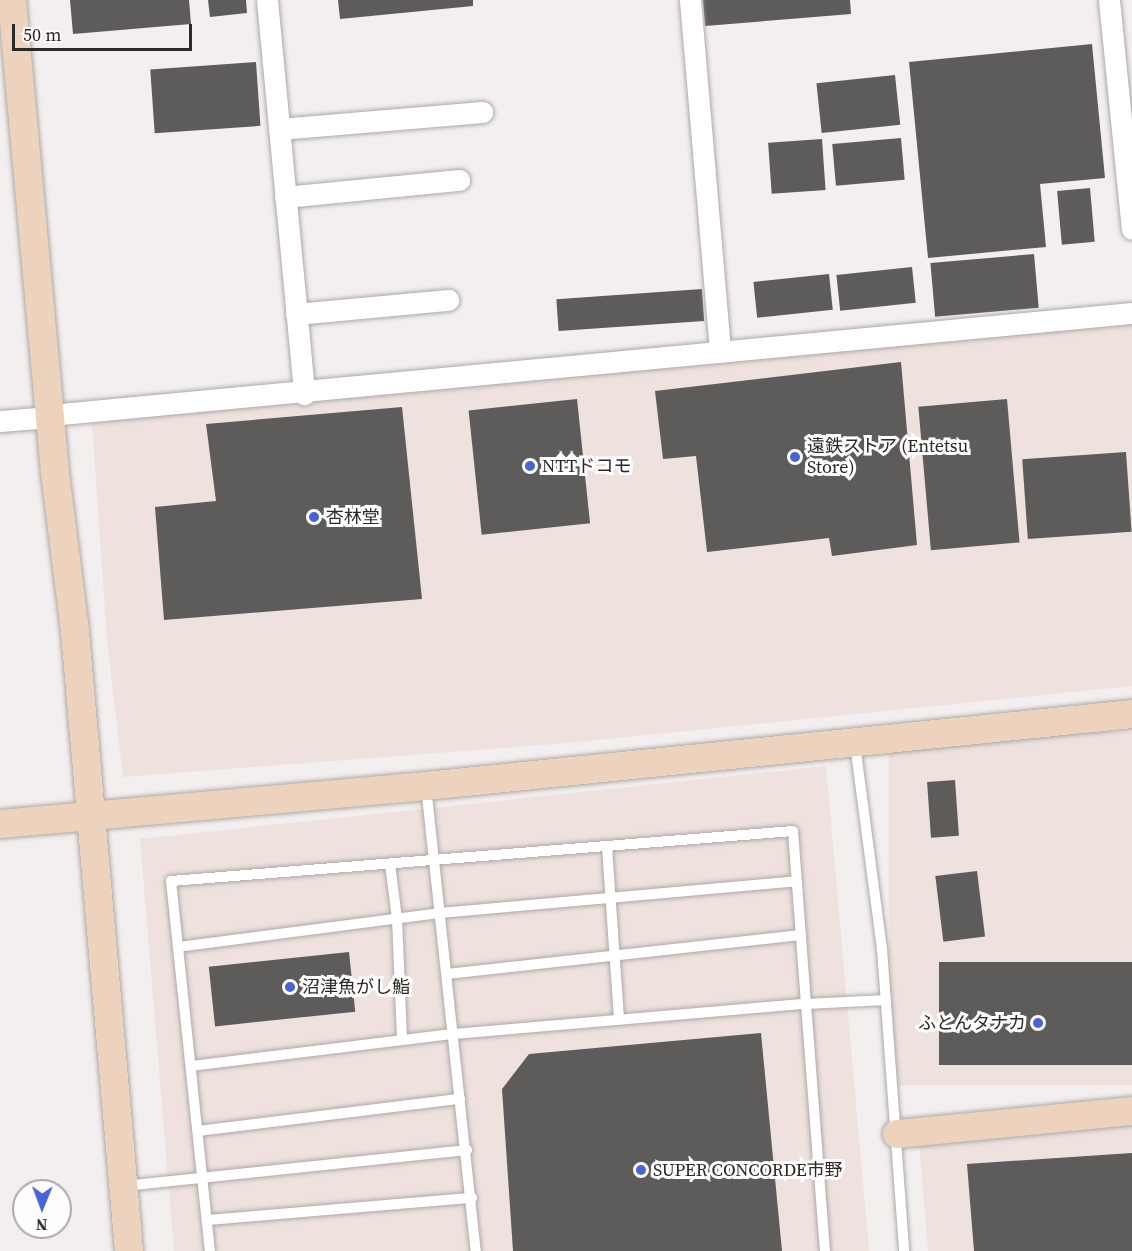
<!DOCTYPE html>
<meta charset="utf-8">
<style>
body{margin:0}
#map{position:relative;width:1132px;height:1251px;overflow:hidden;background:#f3efee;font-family:"Source Serif 4","Noto Sans JP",serif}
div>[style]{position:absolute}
.built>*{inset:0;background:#eee1de;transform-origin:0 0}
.building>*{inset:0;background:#5e5b5b;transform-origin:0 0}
.roads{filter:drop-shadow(0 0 2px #ada9a8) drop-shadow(0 0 2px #ada9a8)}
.lane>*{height:10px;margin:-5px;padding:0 5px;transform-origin:5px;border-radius:5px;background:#fff}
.street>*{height:21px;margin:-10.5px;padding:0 10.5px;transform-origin:10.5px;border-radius:10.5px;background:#fff}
.secondary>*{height:28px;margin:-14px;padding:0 14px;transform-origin:14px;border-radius:14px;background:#edd3bd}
.dots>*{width:16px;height:16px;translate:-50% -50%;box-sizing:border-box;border:3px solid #fffdfd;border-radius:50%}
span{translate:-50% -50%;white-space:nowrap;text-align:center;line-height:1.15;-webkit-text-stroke:6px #fffdfd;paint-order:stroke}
.poi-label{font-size:18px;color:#2a2928}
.left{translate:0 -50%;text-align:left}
.right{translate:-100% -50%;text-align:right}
.north{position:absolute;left:12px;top:1179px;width:60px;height:60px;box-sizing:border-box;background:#fffdfd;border:2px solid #aaa8a8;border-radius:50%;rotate:181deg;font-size:16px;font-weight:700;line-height:24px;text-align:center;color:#2a2928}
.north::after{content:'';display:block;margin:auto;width:21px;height:27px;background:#4763d6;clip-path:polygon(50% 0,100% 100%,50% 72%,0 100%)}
.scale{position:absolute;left:12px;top:24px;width:180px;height:27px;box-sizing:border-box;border:3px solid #2a2928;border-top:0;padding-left:8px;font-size:18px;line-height:21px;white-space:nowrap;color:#2a2928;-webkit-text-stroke:4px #fffdfd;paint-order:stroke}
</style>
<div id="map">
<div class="built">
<div style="clip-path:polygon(1132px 324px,1132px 686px,568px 743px,123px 777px,107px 640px,92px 423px,922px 341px)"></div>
<div style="left:1132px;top:732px;width:353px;height:243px;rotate:90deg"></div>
<div style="clip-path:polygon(826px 766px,869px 1251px,174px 1251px,140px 839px)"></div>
<div style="clip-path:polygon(1132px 1123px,1132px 1251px,928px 1251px,919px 1140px)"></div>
</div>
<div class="building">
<div style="clip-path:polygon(70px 0,189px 0,191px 24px,73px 34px)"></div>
<div style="clip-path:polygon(208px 0,246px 0,247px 13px,210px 17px)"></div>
<div style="clip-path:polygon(338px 0,473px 0,473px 6px,340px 19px)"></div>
<div style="clip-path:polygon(703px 0,850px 0,851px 14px,705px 26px)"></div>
<div style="clip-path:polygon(1092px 44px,1105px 178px,1040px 184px,1046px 247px,928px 258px,909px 62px)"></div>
<div style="left:256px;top:62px;width:64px;height:106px;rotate:86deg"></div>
<div style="left:895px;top:75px;width:50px;height:79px;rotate:84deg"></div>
<div style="left:901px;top:138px;width:42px;height:69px;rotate:85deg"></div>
<div style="left:822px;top:139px;width:51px;height:54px;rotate:86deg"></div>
<div style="left:1090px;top:188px;width:54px;height:33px;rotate:85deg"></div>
<div style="left:1034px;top:254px;width:54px;height:104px;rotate:85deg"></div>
<div style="left:912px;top:267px;width:36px;height:76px;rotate:84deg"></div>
<div style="left:829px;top:274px;width:36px;height:76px;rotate:84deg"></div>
<div style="left:702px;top:289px;width:32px;height:146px;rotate:86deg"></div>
<div style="clip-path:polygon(901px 362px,917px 545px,832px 556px,829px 538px,707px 552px,696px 456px,663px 459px,655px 391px)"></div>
<div style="left:577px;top:399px;width:125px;height:109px;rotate:84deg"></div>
<div style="left:1007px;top:399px;width:144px;height:89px;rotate:85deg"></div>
<div style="clip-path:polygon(402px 407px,422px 599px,164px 620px,155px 507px,216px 501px,206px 424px)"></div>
<div style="left:1126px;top:452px;width:80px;height:104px;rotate:86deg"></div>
<div style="left:955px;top:780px;width:56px;height:28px;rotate:86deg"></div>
<div style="left:977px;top:871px;width:66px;height:42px;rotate:83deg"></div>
<div style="left:349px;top:952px;width:60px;height:141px;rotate:84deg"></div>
<div style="left:1132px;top:962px;width:103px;height:193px;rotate:90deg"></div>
<div style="clip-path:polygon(761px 1033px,782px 1251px,513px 1251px,502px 1089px,529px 1054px)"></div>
<div style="clip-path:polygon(1132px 1153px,1132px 1251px,974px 1251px,967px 1164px)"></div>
</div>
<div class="roads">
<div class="lane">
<div style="left:855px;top:744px;width:207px;rotate:82.5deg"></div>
<div style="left:882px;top:949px;width:303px;rotate:85.8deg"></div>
<div style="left:426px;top:786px;width:468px;rotate:83.9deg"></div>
<div style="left:607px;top:847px;width:173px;rotate:86deg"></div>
<div style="left:390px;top:864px;width:55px;rotate:82.7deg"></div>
<div style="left:397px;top:919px;width:120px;rotate:87.6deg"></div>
<div style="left:178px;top:947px;width:264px;rotate:-7.4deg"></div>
<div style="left:440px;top:913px;width:358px;rotate:-5.1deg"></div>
<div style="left:447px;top:974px;width:356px;rotate:-6.3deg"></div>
<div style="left:191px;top:1066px;width:264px;rotate:-7deg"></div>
<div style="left:453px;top:1034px;width:354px;rotate:-4.9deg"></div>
<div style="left:806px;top:1004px;width:173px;rotate:-94.3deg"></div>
<div style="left:793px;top:831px;width:624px;rotate:175.4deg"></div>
<div style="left:171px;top:881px;width:372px;rotate:84deg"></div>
<div style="left:198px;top:1131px;width:264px;rotate:-7deg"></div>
<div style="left:124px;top:1186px;width:345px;rotate:-6deg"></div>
<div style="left:208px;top:1220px;width:265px;rotate:-4.8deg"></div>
<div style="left:825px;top:1251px;width:248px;rotate:-94.4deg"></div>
<div style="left:806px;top:1004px;width:80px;rotate:-2.9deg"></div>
</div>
<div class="street">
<div style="left:267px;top:0;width:396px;rotate:84.6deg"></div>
<div style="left:690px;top:0;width:353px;rotate:85.1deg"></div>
<div style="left:1109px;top:0;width:230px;rotate:84.3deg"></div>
<div style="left:279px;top:129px;width:204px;rotate:-4.8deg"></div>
<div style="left:285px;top:197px;width:175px;rotate:-5.6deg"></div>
<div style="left:296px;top:314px;width:153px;rotate:-5.3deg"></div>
<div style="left:50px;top:415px;width:1087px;rotate:-5.39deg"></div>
<div style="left:0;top:421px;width:50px;rotate:-4.6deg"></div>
</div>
<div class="secondary">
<div style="left:12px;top:0;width:475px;rotate:84.8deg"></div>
<div style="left:55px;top:473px;width:160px;rotate:82.8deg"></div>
<div style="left:75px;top:632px;width:621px;rotate:85.01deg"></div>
<div style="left:0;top:824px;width:428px;rotate:-5.1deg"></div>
<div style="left:426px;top:786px;width:710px;rotate:-5.82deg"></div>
<div style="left:897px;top:1134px;width:236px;rotate:-5.6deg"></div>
</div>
</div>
<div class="dots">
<div style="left:795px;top:457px;background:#4763d6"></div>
<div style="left:530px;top:466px;background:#4763d6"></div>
<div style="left:314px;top:517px;background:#4763d6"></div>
<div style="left:290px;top:987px;background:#4763d6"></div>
<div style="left:1038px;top:1023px;background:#4763d6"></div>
<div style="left:641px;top:1170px;background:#4763d6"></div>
</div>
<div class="poi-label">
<span class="left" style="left:807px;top:457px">遠鉄ストア (Entetsu<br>Store)</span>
<span class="left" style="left:542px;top:466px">NTTドコモ</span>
<span class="left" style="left:326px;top:517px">杏林堂</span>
<span class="left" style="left:302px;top:987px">沼津魚がし鮨</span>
<span class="right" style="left:1026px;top:1023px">ふとんタナカ</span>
<span class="left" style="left:653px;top:1170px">SUPER CONCORDE市野</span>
</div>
<div class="north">N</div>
<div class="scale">50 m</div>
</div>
